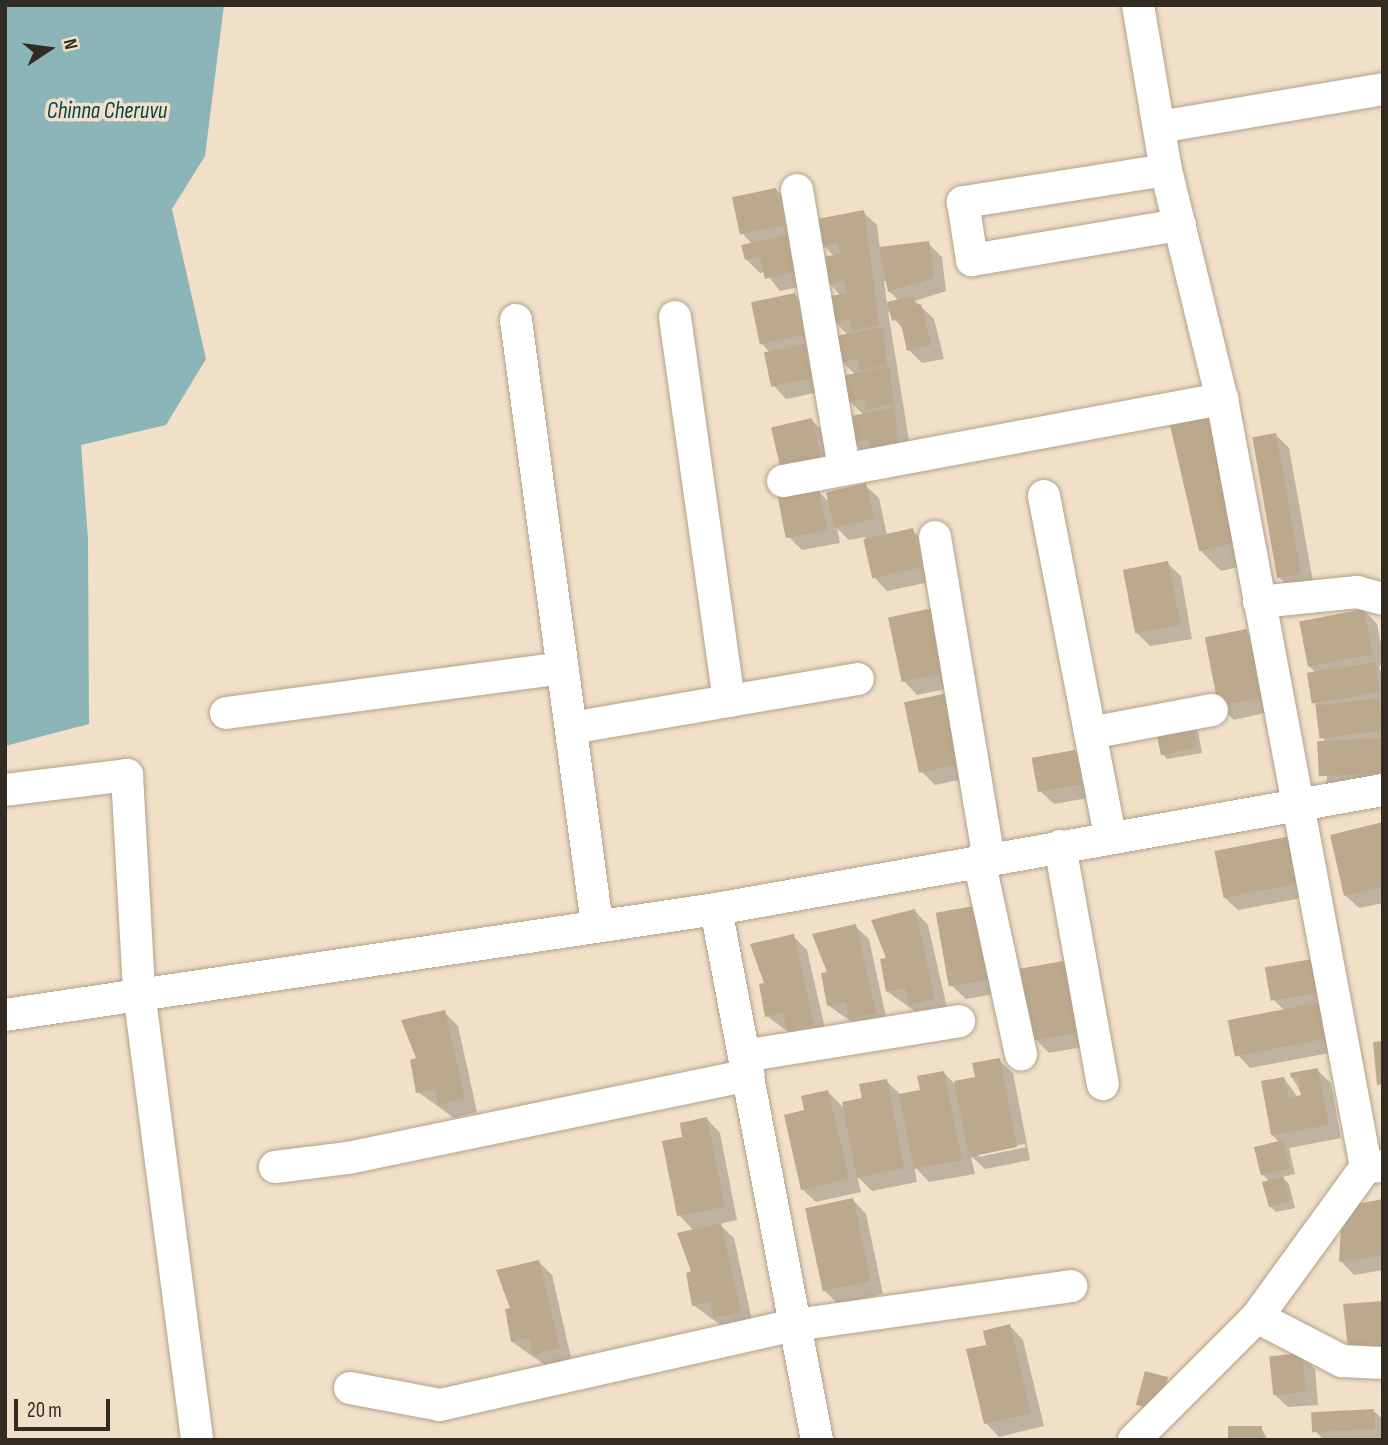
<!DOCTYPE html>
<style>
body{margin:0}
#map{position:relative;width:1388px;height:1445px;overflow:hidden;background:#f1dfc8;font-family:"Sofia Sans Condensed",sans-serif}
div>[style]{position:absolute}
.water>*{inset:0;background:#8cb5ba}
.shadow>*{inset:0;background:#0003}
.building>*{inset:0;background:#bca88d;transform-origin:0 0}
.roads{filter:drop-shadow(0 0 2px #b2a18b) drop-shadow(0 0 2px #b2a18b)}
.minor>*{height:32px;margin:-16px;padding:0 16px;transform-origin:16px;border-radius:16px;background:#fff}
span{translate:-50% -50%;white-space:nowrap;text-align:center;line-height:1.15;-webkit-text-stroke:7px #f1dfc8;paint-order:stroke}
.water-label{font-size:23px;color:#004349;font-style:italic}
.frame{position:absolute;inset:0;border:7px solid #322b22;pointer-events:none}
.north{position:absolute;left:14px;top:14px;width:70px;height:70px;-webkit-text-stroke:5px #f1dfc8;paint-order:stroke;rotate:77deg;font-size:19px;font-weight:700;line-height:28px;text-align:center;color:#322b22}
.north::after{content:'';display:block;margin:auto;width:24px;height:32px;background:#322b22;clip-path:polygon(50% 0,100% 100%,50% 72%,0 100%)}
.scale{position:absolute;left:14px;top:1399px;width:96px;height:32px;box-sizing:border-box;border:4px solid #322b22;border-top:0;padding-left:9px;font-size:21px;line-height:24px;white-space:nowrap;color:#322b22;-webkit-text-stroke:5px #f1dfc8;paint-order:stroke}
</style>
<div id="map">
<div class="water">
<div style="clip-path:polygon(5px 5px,224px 5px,205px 156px,172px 209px,206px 359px,166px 425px,81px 445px,88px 539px,89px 724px,5px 746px)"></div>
</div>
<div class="shadow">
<div style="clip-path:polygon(776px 189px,789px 203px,797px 238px,789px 240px,800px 251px,807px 285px,780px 291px,765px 272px,760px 273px,747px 260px,752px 244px,742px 233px)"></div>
<div style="clip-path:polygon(evenodd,863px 212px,877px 225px,880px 249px,928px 243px,942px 257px,946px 291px,915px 301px,934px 319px,944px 359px,922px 363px,909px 350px,905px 332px,888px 311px,912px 459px,868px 456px,854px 443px,864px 415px,849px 401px,856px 375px,842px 362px,849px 336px,835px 322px,841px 296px,829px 283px,835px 257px,823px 245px,863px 212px,884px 281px,887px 281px,889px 291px,899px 301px,887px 304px,884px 281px)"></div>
<div style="clip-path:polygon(795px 295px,808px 309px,824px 391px,786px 399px,773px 385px,770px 353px,762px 344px)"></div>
<div style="clip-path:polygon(812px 420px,825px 434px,834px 475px,796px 484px)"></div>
<div style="clip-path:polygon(1172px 428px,1261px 562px,1221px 571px,1201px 551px)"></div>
<div style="clip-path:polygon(1276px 435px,1289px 448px,1314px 587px,1292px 590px,1279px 577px)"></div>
<div style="clip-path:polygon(865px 485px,879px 498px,887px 535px,912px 530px,926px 544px,934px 581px,887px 591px,874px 577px,865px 537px,849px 540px,837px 528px,840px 543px,802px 550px,789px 537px,818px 491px,830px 503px)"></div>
<div style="clip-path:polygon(1167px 563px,1181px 576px,1192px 639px,1150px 646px,1137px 633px)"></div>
<div style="clip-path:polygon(1364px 610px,1377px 624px,1383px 655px,1379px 669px,1383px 673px,1383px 788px,1339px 797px,1326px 783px,1332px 749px,1324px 742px,1321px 711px,1315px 705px,1318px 675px,1309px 666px)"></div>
<div style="clip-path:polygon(946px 624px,959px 686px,917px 695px,904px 681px)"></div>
<div style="clip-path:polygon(1246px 631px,1260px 644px,1273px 711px,1234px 720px,1220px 706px)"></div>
<div style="clip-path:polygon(907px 703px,976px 776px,935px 785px,921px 771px)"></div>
<div style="clip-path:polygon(1192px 725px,1198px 731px,1202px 753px,1167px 759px,1161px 752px)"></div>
<div style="clip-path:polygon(1074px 751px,1088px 765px,1094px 797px,1054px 804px,1040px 791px)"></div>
<div style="clip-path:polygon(1383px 824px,1383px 903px,1359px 908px,1345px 895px)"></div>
<div style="clip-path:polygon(1291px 838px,1312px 896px,1238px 910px,1224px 897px)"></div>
<div style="clip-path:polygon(915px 911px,928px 925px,948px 1012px,924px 1018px,888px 992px,888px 959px)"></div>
<div style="clip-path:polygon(998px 920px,1011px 991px,966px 999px,952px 986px)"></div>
<div style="clip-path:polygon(855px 926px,869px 939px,888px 1026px,865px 1031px,829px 1006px,829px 973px)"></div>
<div style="clip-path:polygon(793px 936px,807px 950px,827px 1037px,803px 1043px,767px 1016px,767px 984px)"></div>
<div style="clip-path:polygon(1311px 961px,1340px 1051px,1250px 1068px,1237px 1054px,1284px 1010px,1273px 999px)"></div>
<div style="clip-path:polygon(1068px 962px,1094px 1045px,1049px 1053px,1036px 1040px)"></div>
<div style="clip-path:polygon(444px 1012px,458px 1026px,477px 1112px,454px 1118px,418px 1092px,418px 1060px)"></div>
<div style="clip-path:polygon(evenodd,999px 1060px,1013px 1073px,1030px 1160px,985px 1169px,971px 1156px,975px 1174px,929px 1182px,914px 1166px,917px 1182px,872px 1191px,857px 1176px,861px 1192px,816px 1202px,802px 1189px,806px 1112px,828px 1092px,845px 1109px,886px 1081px,900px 1094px,922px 1092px,944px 1073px,957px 1086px,977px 1078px,999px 1060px,1025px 1144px,1026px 1147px,979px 1157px,979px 1153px,1025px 1144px)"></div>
<div style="clip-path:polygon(1317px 1070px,1331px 1083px,1341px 1138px,1289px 1148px,1295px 1174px,1282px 1177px,1289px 1184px,1295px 1208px,1276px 1212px,1270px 1206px,1269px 1181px,1262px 1174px,1280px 1143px,1272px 1135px,1284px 1078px,1298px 1098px,1303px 1097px,1292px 1077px)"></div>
<div style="clip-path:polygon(707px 1119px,720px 1133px,737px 1220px,719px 1224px,734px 1238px,753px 1325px,729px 1331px,693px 1305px,694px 1231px,679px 1215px,684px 1138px)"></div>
<div style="clip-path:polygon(853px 1200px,866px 1214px,883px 1294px,838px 1304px,824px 1290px)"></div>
<div style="clip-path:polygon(1383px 1201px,1383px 1270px,1354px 1275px,1341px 1261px)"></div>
<div style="clip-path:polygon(539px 1262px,552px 1275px,572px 1362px,548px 1367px,512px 1342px,513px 1309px)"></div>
<div style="clip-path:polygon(1010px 1326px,1023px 1340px,1044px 1426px,999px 1437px,986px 1423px)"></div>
<div style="clip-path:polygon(1301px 1355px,1315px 1369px,1318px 1405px,1288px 1407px,1274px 1394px)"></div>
<div style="clip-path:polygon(1374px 1411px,1383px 1420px,1383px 1440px,1324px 1440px,1314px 1430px)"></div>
<div style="clip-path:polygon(1261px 1427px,1268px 1440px,1230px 1440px)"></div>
</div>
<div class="building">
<div style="left:776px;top:188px;width:38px;height:45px;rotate:78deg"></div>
<div style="clip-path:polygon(864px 210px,879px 325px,852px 331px,850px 319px,833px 323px,828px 297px,867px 288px,846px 292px,844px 281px,827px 284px,822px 257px,840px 254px,838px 243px,822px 246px,817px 219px)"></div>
<div style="clip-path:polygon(787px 235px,795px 272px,765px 279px,760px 257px,745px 260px,741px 245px)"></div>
<div style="clip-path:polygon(929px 241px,934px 278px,888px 292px,879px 247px)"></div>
<div style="left:795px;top:293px;width:43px;height:45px;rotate:78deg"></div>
<div style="clip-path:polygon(913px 296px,915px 305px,921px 304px,931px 345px,907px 351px,900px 319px,892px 321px,887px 302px)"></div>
<div style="clip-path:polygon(883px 327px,887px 365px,860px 371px,858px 359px,841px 362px,836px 336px)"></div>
<div style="left:804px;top:344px;width:35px;height:41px;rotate:78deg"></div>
<div style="clip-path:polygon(889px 366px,894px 404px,866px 410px,864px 399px,848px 402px,842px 376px)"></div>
<div style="clip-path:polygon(894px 407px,899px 446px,871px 451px,869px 440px,852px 443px,847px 417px)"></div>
<div style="left:1212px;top:416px;width:129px;height:43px;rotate:77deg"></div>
<div style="left:812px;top:418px;width:45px;height:42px;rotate:77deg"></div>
<div style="left:1276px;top:433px;width:143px;height:24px;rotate:80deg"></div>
<div style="left:866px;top:483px;width:37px;height:41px;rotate:77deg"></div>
<div style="left:819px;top:489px;width:42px;height:42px;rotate:79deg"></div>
<div style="left:913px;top:528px;width:40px;height:51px;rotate:77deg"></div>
<div style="left:1168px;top:561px;width:65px;height:46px;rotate:79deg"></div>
<div style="left:933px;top:608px;width:66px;height:46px;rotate:78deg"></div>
<div style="left:1364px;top:609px;width:46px;height:66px;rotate:79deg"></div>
<div style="left:1247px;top:629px;width:70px;height:43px;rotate:79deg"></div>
<div style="left:1375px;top:662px;width:31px;height:69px;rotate:81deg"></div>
<div style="left:948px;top:693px;width:72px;height:45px;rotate:78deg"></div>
<div style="left:1379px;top:698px;width:33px;height:64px;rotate:83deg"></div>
<div style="left:1192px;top:723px;width:25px;height:37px;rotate:78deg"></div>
<div style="left:1381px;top:738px;width:35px;height:64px;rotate:87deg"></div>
<div style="left:1075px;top:750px;width:35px;height:44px;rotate:80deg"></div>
<div style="clip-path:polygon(1383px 822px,1383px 887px,1344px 896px,1330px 835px)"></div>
<div style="left:1291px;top:836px;width:48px;height:78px;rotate:79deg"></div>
<div style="left:985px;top:904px;width:75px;height:50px;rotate:80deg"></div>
<div style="clip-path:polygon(915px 909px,935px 999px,909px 1005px,905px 988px,886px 992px,880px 959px,886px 958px,871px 920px)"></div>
<div style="clip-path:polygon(856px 924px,876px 1013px,849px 1019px,846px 1002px,827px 1006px,821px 973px,827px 972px,812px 934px)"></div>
<div style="clip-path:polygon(794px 934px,814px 1024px,787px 1030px,783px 1013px,765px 1017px,759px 984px,764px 983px,750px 944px)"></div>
<div style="left:1312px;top:959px;width:34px;height:48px;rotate:80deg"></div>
<div style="left:1069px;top:960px;width:73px;height:50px;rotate:80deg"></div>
<div style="left:1321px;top:1002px;width:37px;height:95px;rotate:79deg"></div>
<div style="clip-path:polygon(445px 1010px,465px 1099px,438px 1105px,435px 1089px,416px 1093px,410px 1060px,416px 1058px,401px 1020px)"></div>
<div style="clip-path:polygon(1383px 1041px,1383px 1084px,1377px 1085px,1373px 1042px)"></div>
<div style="clip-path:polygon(1000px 1058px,1017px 1147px,969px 1157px,954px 1081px,975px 1077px,972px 1063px)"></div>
<div style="clip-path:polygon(1318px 1068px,1329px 1125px,1271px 1135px,1261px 1081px,1284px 1077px,1289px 1098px,1301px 1095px,1298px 1077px,1291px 1078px,1290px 1073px)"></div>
<div style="clip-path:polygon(944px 1071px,962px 1160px,914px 1169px,899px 1094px,920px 1090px,917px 1076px)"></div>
<div style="clip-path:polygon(887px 1079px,904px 1168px,857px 1178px,842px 1102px,862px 1098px,859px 1084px)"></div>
<div style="clip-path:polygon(828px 1090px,849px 1179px,801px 1190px,784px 1115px,804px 1110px,801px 1096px)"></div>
<div style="clip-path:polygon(707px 1117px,725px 1207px,677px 1216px,662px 1141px,682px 1137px,680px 1123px)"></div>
<div style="left:1283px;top:1140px;width:29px;height:30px;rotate:76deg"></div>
<div style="left:1283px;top:1176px;width:26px;height:22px;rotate:74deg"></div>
<div style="left:853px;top:1198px;width:85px;height:49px;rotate:78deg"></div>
<div style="clip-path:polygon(1383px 1199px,1383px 1255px,1339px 1262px,1342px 1207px)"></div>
<div style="clip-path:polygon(721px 1223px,741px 1312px,714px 1318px,710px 1302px,692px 1306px,686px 1273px,691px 1271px,677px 1233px)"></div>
<div style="clip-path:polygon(539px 1260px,560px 1348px,533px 1355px,529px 1338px,511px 1342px,505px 1309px,510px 1308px,496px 1270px)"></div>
<div style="clip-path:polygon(1383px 1301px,1383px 1353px,1349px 1357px,1343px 1304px)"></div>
<div style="clip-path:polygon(1010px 1324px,1031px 1413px,984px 1424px,966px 1349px,986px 1345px,983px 1331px)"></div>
<div style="left:1302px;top:1353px;width:39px;height:33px;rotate:84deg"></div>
<div style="left:1145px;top:1371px;width:24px;height:35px;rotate:15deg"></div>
<div style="left:1374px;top:1409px;width:20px;height:63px;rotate:87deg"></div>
<div style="left:1228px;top:1426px;width:34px;height:14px"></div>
</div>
<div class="roads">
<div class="minor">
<div style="left:1138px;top:5px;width:167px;rotate:80.4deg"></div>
<div style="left:1166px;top:170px;width:236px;rotate:76.3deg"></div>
<div style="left:1222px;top:399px;width:781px;rotate:79.38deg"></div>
<div style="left:1159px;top:127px;width:227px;rotate:-9.6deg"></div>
<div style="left:1166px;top:170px;width:206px;rotate:171deg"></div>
<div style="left:963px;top:202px;width:59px;rotate:81.2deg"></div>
<div style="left:972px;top:260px;width:211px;rotate:-9.6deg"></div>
<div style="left:797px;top:190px;width:283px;rotate:80.4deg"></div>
<div style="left:675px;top:317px;width:388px;rotate:82deg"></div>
<div style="left:516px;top:320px;width:610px;rotate:82.37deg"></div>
<div style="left:783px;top:481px;width:447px;rotate:-10.6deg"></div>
<div style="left:1044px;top:496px;width:346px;rotate:79deg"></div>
<div style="left:935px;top:537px;width:326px;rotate:80.5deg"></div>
<div style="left:1259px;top:602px;width:99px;rotate:-5.8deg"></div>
<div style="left:1357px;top:592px;width:27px;rotate:15deg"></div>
<div style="left:226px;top:713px;width:339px;rotate:-7.6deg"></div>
<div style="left:571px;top:728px;width:291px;rotate:-9.7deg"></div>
<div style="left:1090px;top:733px;width:124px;rotate:-10.7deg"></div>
<div style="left:5px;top:790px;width:123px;rotate:-7deg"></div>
<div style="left:127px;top:775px;width:217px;rotate:86.8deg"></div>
<div style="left:139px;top:992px;width:452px;rotate:82.6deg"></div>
<div style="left:1060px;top:846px;width:242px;rotate:79.8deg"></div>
<div style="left:979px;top:860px;width:199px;rotate:77.8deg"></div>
<div style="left:716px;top:909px;width:541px;rotate:79.23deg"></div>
<div style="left:5px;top:1015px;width:719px;rotate:-8.48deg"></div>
<div style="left:716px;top:909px;width:678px;rotate:-10.12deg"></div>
<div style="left:744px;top:1056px;width:218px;rotate:-9.2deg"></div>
<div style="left:275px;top:1167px;width:74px;rotate:-7deg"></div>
<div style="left:348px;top:1158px;width:409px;rotate:-11.7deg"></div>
<div style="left:1257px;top:1317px;width:96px;rotate:27.4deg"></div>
<div style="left:1342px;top:1361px;width:41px;rotate:2.8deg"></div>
<div style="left:350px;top:1388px;width:92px;rotate:10.7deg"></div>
<div style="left:440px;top:1405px;width:364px;rotate:-12.7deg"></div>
<div style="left:795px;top:1325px;width:279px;rotate:-8deg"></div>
<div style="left:1134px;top:1440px;width:174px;rotate:-45deg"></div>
<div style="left:1257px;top:1317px;width:185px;rotate:-54deg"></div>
<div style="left:1366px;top:1167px;width:17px;rotate:-3deg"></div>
</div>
</div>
<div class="water-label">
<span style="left:107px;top:111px">Chinna Cheruvu</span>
</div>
<div class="frame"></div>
<div class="north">N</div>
<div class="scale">20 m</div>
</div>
